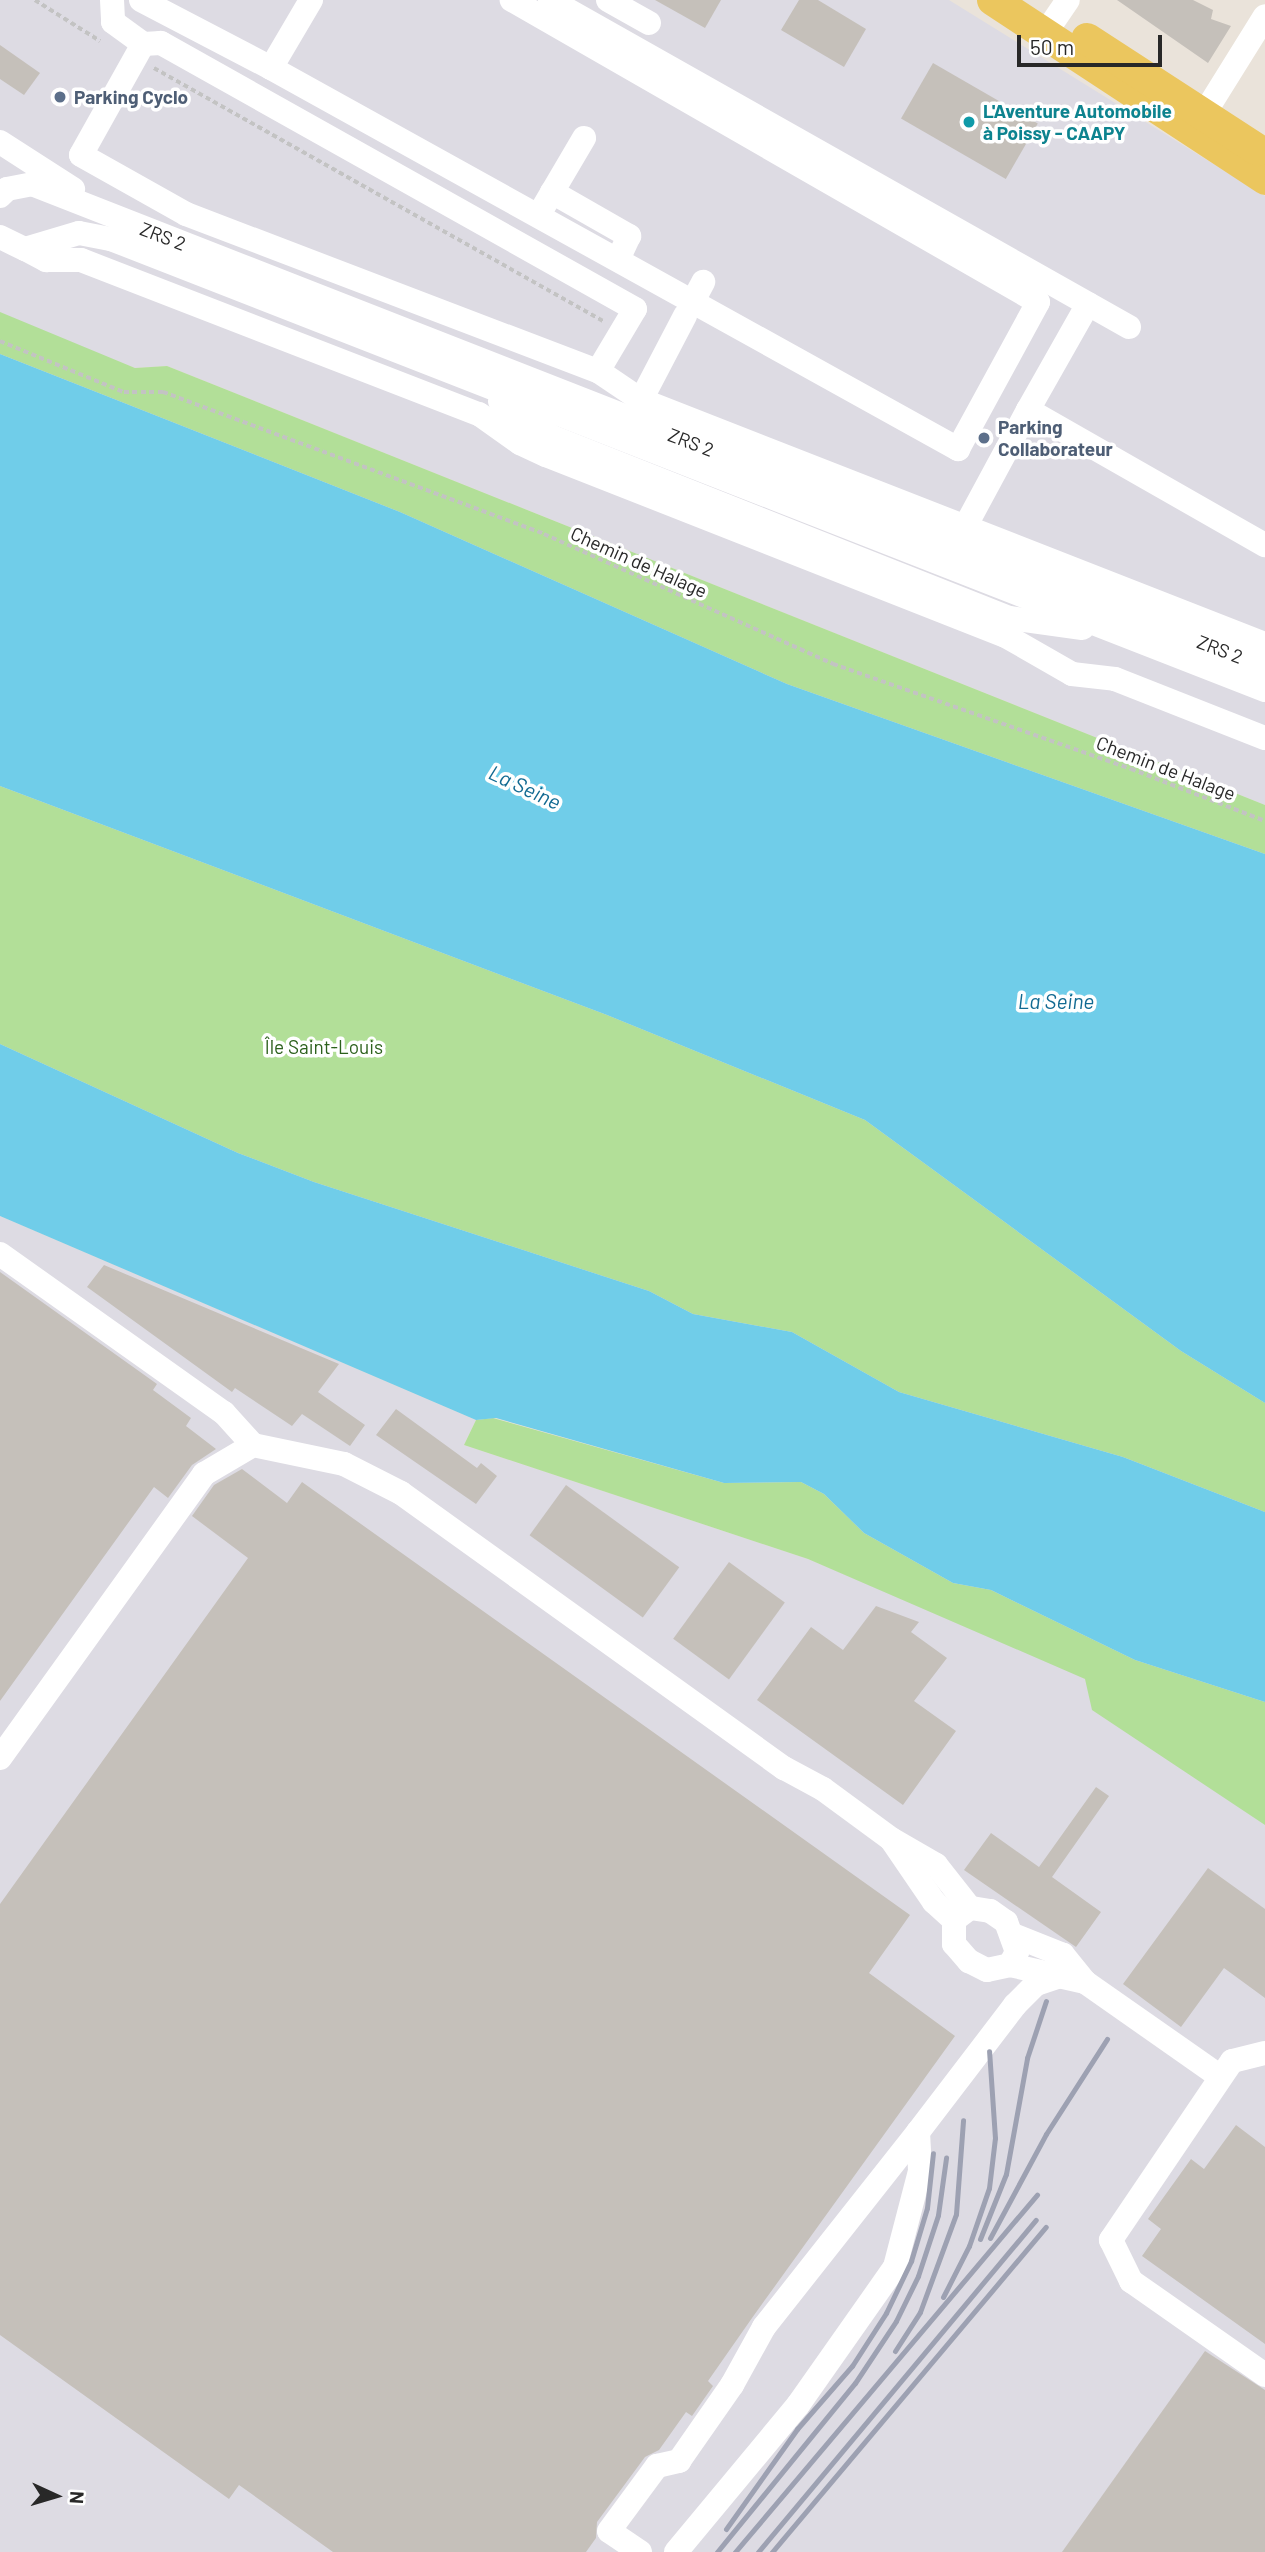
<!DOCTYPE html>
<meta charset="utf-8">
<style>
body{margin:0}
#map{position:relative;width:1265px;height:2552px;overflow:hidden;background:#eae3da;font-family:Barlow,sans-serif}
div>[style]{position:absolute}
.industrial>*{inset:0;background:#dddbe3}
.green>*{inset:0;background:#b2df98}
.water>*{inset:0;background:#70cde9}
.building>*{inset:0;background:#c5c0ba;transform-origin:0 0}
.path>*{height:3.5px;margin-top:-1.75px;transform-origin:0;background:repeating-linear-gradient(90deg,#c3c3c3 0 5px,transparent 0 8.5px)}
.minor>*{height:24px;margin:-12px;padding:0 12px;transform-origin:12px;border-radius:12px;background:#fff}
.major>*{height:32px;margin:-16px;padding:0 16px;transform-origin:16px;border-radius:16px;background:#ebc65e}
.rail>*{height:5px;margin:-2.5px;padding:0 2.5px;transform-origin:2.5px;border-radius:2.5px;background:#9da1b2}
.dots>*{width:19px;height:19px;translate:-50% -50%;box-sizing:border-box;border:4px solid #fff;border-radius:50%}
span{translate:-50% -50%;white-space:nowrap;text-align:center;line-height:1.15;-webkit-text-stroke:7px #fff;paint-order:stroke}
.service-label{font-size:19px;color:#4e5e75;font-weight:700}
.left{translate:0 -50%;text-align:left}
.culture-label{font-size:19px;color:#0d838f;font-weight:700}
.street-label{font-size:19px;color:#282828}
.park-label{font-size:19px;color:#2c611c}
.water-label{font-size:21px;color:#126a92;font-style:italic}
.north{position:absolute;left:21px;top:2461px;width:70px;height:70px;-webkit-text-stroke:5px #fff;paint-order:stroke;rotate:94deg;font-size:19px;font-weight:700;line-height:28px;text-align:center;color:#282828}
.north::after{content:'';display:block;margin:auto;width:24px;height:32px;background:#282828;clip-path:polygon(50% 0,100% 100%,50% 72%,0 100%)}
.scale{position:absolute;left:1017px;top:35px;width:145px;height:32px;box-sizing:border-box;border:4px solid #282828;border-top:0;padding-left:9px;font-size:21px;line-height:24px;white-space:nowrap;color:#282828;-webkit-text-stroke:5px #fff;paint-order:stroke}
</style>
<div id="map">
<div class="industrial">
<div style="clip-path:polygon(0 0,949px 0,1265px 196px,1265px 805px,167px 366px,135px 368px,0 316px)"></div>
<div style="clip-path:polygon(0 1216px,476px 1420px,464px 1445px,808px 1559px,1061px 1666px,1085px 1679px,1265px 1825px,1265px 2552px,0 2552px)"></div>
</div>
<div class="green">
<div style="clip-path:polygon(0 312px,135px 368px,167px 366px,1265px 805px,1265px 854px,787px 684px,400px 512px,0 354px)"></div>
<div style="clip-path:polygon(0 786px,607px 1015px,865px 1120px,1181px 1351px,1265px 1403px,1265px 1512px,1123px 1457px,899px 1392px,792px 1332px,693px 1314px,649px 1291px,314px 1182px,238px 1153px,0 1044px)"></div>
<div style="clip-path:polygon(493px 1418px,724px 1483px,801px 1482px,824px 1494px,864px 1533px,953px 1583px,991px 1590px,1135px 1660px,1265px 1702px,1265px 1825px,1092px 1710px,1085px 1679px,808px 1559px,464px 1445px,476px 1420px)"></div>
</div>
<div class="water">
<div style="clip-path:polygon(0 354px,400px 512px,787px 684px,1265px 854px,1265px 1403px,1181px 1351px,865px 1120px,607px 1015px,0 786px)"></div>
<div style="clip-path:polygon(0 1044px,238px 1153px,314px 1182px,649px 1291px,693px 1314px,792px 1332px,899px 1392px,1123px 1457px,1265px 1512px,1265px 1702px,1135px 1660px,991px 1590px,953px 1583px,864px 1533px,824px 1494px,801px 1482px,724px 1483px,496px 1418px,476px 1420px,0 1216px)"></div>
</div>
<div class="building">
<div style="clip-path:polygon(655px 0,721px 0,705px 28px)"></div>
<div style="clip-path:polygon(799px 0,818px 0,866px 29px,844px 67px,781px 30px)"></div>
<div style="clip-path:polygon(1117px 0,1193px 0,1213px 10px,1211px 19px,1231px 26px,1208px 63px)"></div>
<div style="clip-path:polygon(0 45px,40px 73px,24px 95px,0 79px)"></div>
<div style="left:933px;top:63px;width:121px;height:64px;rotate:30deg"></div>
<div style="clip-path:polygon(104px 1265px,339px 1364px,318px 1392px,365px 1425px,350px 1446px,302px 1414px,292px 1426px,235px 1388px,232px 1392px,87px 1287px)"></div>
<div style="clip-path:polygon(0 1272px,157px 1384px,153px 1390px,191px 1418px,186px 1426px,216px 1449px,192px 1465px,168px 1498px,154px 1487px,0 1701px)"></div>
<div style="clip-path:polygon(396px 1409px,477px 1468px,481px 1463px,497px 1476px,476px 1504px,376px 1435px)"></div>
<div style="clip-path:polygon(242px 1469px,287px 1503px,302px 1482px,910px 1915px,869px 1973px,955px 2036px,752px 2318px,708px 2381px,713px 2386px,692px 2416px,686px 2412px,659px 2450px,645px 2457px,597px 2522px,596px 2538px,586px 2552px,333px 2552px,239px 2485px,229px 2499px,0 2335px,0 1904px,248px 1558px,192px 1516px,214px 1485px)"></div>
<div style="left:566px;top:1485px;width:140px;height:62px;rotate:36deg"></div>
<div style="left:729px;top:1562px;width:69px;height:95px;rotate:36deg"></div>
<div style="clip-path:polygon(876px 1606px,919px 1622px,911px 1632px,947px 1658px,914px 1701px,956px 1731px,903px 1805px,757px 1700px,811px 1627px,843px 1650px)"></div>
<div style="clip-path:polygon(1096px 1787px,1109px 1796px,1052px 1877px,1101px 1912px,1076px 1947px,964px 1870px,991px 1833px,1039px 1867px)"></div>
<div style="clip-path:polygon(1208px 1868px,1265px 1909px,1265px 1998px,1224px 1968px,1181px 2027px,1123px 1984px)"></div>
<div style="clip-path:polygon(1236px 2125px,1265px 2147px,1265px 2344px,1142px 2256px,1161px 2229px,1148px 2219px,1191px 2159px,1204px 2169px)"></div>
<div style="clip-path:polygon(1205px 2351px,1265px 2390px,1265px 2552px,1062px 2552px)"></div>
</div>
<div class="path">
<div style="left:35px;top:0;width:77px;rotate:32.2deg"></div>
<div style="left:154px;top:68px;width:518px;rotate:29.39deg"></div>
<div style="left:0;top:341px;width:134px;rotate:22.4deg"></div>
<div style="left:124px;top:392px;width:39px"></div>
<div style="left:163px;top:392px;width:407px;rotate:20.4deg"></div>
<div style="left:544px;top:534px;width:317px;rotate:24.2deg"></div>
<div style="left:833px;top:664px;width:316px;rotate:19.4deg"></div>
<div style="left:1131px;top:769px;width:144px;rotate:21.2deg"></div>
</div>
<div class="minor">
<div style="left:112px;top:0;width:22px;rotate:87deg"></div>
<div style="left:113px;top:22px;width:37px;rotate:36deg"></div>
<div style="left:143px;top:44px;width:127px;rotate:119.2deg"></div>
<div style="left:81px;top:155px;width:120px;rotate:29.3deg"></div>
<div style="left:186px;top:214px;width:441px;rotate:20.9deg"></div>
<div style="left:598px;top:371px;width:72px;rotate:-59.2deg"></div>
<div style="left:635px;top:309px;width:544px;rotate:-150.7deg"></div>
<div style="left:161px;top:43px;width:18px;rotate:177deg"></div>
<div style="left:141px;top:0;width:147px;rotate:27.6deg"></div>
<div style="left:271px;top:68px;width:786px;rotate:29.01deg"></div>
<div style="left:958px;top:449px;width:167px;rotate:-61.4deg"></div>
<div style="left:1038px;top:302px;width:607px;rotate:-150.14deg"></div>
<div style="left:550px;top:0;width:665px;rotate:29.46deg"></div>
<div style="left:608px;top:0;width:47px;rotate:29.3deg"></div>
<div style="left:1044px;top:35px;width:42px;rotate:-55.6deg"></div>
<div style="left:271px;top:68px;width:79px;rotate:-59.5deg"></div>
<div style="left:1199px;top:130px;width:17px;rotate:-73deg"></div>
<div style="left:1204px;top:114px;width:115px;rotate:-58.1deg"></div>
<div style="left:0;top:142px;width:87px;rotate:32.8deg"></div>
<div style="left:552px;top:192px;width:89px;rotate:29.7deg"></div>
<div style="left:629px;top:236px;width:26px;rotate:115deg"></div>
<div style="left:0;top:196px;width:10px;rotate:-45deg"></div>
<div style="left:7px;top:189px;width:25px;rotate:-11deg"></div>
<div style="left:32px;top:184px;width:1324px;rotate:21.39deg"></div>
<div style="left:544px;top:206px;width:79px;rotate:-59.5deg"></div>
<div style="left:0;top:237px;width:28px;rotate:26deg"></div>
<div style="left:25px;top:249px;width:56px;rotate:-16.5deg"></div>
<div style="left:79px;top:233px;width:33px;rotate:11deg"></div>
<div style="left:111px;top:239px;width:1239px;rotate:21.35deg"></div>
<div style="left:25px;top:249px;width:24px;rotate:28deg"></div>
<div style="left:46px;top:260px;width:35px"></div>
<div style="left:81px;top:260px;width:427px;rotate:21.2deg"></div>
<div style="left:479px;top:414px;width:50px;rotate:35.3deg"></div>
<div style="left:520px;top:443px;width:29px;rotate:25deg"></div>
<div style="left:546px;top:455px;width:492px;rotate:21.5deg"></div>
<div style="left:1004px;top:635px;width:78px;rotate:29.8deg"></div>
<div style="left:1072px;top:674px;width:43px;rotate:6.6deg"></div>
<div style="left:1115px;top:679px;width:161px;rotate:21.5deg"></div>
<div style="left:692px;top:303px;width:24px;rotate:-62deg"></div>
<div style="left:1088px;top:304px;width:122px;rotate:119.5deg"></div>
<div style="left:1028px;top:410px;width:273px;rotate:29.7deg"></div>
<div style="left:598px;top:371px;width:52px;rotate:34deg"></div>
<div style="left:641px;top:400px;width:670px;rotate:21.36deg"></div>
<div style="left:641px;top:400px;width:95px;rotate:-62.4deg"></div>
<div style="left:500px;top:401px;width:63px;rotate:34.7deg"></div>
<div style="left:552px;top:437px;width:492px;rotate:21.6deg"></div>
<div style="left:1009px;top:618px;width:74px;rotate:7.8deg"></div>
<div style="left:965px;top:527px;width:133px;rotate:-61.7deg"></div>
<div style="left:0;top:1254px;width:275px;rotate:35.4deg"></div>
<div style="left:224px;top:1413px;width:43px;rotate:47.8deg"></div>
<div style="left:0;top:1758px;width:350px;rotate:-54.3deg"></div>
<div style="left:204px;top:1474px;width:57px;rotate:-30.6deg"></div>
<div style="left:253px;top:1445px;width:93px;rotate:11.8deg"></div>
<div style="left:344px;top:1464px;width:64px;rotate:27deg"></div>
<div style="left:401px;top:1493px;width:472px;rotate:35.7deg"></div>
<div style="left:784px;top:1768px;width:44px;rotate:28.3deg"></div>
<div style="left:823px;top:1789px;width:84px;rotate:36.3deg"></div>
<div style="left:954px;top:1920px;width:27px;rotate:-138deg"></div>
<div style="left:934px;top:1902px;width:76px;rotate:-124.3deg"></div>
<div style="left:891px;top:1839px;width:52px;rotate:30deg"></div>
<div style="left:936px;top:1865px;width:55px;rotate:51.7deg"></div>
<div style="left:1010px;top:1965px;width:15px;rotate:-62deg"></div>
<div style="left:1017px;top:1952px;width:32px;rotate:-110deg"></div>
<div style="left:1006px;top:1922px;width:19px;rotate:-145deg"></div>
<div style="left:990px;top:1911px;width:20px;rotate:-171deg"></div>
<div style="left:970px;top:1908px;width:20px;rotate:143deg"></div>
<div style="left:954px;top:1920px;width:24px;rotate:90deg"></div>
<div style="left:954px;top:1944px;width:23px;rotate:49deg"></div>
<div style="left:969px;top:1961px;width:20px;rotate:27deg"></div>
<div style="left:987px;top:1970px;width:24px;rotate:-12deg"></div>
<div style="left:1010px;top:1965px;width:77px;rotate:12.8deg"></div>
<div style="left:1085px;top:1982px;width:35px;rotate:-129deg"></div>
<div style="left:1063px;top:1955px;width:54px;rotate:-158.2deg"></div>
<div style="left:1085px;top:1982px;width:164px;rotate:35deg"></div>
<div style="left:1265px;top:2053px;width:34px;rotate:166deg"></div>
<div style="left:1232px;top:2061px;width:216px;rotate:124.1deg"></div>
<div style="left:1111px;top:2240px;width:46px;rotate:64deg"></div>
<div style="left:1131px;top:2281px;width:164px;rotate:35deg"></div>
<div style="left:918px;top:2132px;width:160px;rotate:-52.6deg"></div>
<div style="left:1015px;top:2005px;width:30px;rotate:-45deg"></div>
<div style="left:1036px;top:1984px;width:22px;rotate:-18deg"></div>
<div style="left:640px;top:2552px;width:37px;rotate:-146deg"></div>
<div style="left:609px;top:2531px;width:81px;rotate:-53.6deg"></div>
<div style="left:657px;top:2466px;width:23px;rotate:-13deg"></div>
<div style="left:679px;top:2461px;width:93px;rotate:-55.1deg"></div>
<div style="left:732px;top:2385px;width:66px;rotate:-61.1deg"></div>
<div style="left:764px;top:2327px;width:248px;rotate:-51.7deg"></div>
<div style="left:918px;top:2132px;width:39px;rotate:87deg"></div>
<div style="left:920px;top:2171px;width:99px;rotate:104.6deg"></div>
<div style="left:895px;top:2267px;width:169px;rotate:125.1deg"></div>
<div style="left:798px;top:2405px;width:191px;rotate:129.7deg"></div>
</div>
<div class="major">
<div style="left:993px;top:0;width:326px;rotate:33.3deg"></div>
<div style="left:1087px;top:39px;width:204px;rotate:33deg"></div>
</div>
<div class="rail">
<div style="left:990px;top:2238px;width:118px;rotate:-61.7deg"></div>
<div style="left:1046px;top:2134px;width:113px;rotate:-57.3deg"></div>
<div style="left:980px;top:2239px;width:70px;rotate:-68.2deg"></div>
<div style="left:1006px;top:2174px;width:118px;rotate:-79.7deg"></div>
<div style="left:1027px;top:2058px;width:60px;rotate:-71.6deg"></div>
<div style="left:943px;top:2297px;width:57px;rotate:-63deg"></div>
<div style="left:969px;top:2246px;width:61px;rotate:-71deg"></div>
<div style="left:989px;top:2188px;width:50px;rotate:-83.2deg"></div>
<div style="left:995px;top:2138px;width:87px;rotate:-93.9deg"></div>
<div style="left:895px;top:2351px;width:46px;rotate:-57.3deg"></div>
<div style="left:920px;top:2312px;width:104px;rotate:-69.8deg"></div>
<div style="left:956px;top:2214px;width:94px;rotate:-85.7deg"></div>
<div style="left:726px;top:2529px;width:123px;rotate:-54.6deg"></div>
<div style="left:797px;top:2429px;width:84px;rotate:-48.9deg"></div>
<div style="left:852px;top:2366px;width:63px;rotate:-57.3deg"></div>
<div style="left:886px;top:2313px;width:58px;rotate:-64.3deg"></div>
<div style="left:911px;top:2261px;width:55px;rotate:-73.2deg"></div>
<div style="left:927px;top:2208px;width:55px;rotate:-83.8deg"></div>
<div style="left:717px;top:2552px;width:218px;rotate:-50.8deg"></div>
<div style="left:855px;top:2383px;width:74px;rotate:-56.5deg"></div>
<div style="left:896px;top:2321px;width:50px;rotate:-63.9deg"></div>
<div style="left:918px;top:2276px;width:64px;rotate:-71.8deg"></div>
<div style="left:938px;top:2215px;width:58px;rotate:-82deg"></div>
<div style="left:735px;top:2552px;width:468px;rotate:-49.8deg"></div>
<div style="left:758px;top:2552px;width:433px;rotate:-50.1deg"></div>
<div style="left:772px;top:2552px;width:425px;rotate:-49.9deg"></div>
</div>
<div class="dots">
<div style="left:60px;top:97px;background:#5c6f8a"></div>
<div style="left:969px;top:122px;background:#0f9aa8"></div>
<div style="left:984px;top:438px;background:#5c6f8a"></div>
</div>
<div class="service-label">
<span class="left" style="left:74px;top:97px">Parking Cyclo</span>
<span class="left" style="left:998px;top:438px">Parking<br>Collaborateur</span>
</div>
<div class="culture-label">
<span class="left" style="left:983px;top:122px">L'Aventure Automobile<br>à Poissy - CAAPY</span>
</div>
<div class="street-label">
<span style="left:163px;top:236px;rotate:21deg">ZRS 2</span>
<span style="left:691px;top:442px;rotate:21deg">ZRS 2</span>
<span style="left:639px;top:562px;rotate:24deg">Chemin de Halage</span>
<span style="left:1220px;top:649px;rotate:21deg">ZRS 2</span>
<span style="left:1166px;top:768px;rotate:21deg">Chemin de Halage</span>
</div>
<div class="park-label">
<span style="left:324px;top:1047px">Île Saint-Louis</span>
</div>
<div class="water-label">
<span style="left:525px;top:787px;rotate:25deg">La Seine</span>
<span style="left:1056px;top:1001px">La Seine</span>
</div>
<div class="north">N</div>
<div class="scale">50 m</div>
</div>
